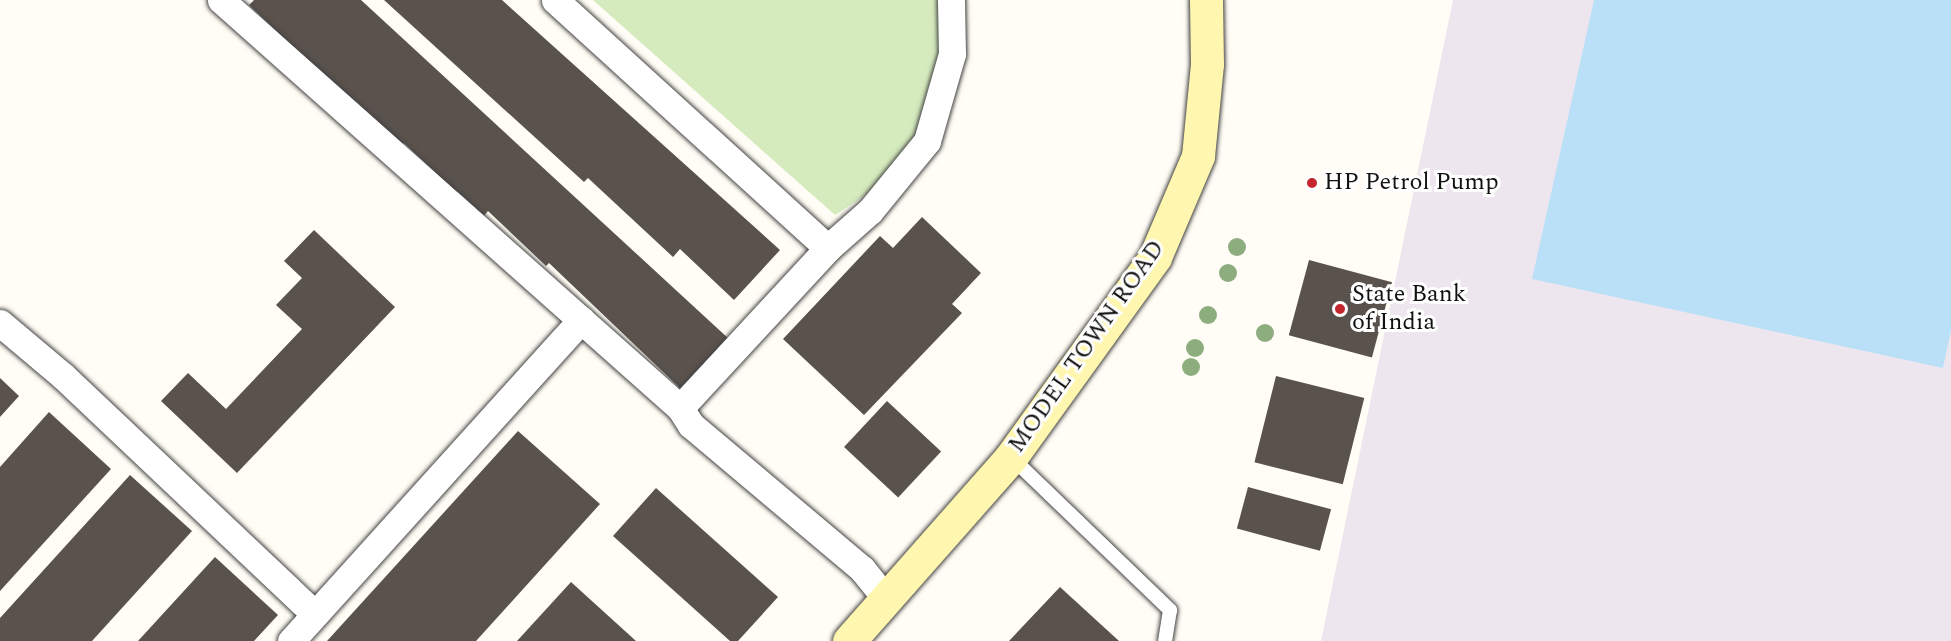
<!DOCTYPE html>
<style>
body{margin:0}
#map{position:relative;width:1951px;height:641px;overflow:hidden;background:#fffdf5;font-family:Spectral,serif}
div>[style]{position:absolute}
.industrial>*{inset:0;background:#eee6ef}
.green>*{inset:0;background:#d5ebbd}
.water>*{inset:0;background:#b9e0f7}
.building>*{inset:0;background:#5a524d;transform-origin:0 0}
.roads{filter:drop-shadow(0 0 2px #444) drop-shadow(0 0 2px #444)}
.service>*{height:14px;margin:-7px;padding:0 7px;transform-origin:7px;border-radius:7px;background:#fff}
.minor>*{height:27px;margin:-13.5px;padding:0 13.5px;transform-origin:13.5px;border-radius:13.5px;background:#fff}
.secondary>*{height:33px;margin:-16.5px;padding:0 16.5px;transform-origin:16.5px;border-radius:16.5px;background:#fff6b0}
.trees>*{width:18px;height:18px;margin:-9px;border-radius:50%;background:#8dad7f}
.dots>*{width:16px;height:16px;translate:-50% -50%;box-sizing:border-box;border:3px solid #fff;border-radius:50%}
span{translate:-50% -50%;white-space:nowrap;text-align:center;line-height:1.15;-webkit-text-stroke:6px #fff;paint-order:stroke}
.poi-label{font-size:24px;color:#111}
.left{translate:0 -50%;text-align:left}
.street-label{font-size:24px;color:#111}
</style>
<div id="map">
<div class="industrial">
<div style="clip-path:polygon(1453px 0,1951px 0,1951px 641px,1321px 641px)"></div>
</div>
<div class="green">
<div style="clip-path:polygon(593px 0,942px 0,938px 93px,902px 171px,835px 215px)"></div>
</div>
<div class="water">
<div style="clip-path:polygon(1594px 0,1951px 0,1951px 330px,1943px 368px,1532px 279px)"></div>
</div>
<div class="building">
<div style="clip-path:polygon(254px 0,361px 0,729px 339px,681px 389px,549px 263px,546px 266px,488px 211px,483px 217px,404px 143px,400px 148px,249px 5px)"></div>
<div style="clip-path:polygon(384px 0,502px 0,780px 250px,734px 300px,680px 249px,673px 257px,588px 178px,584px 182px)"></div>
<div style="clip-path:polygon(922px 217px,981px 273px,952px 304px,962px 313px,864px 415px,783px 339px,880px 236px,893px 248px)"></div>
<div style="clip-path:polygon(314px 230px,395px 307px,237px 473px,161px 401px,188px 373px,226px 409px,302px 329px,276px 305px,302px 278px,284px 261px)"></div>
<div style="left:1309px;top:260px;width:86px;height:78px;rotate:15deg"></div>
<div style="left:1276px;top:376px;width:91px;height:89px;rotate:14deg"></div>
<div style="clip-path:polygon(0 378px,19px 396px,0 417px)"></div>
<div style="left:887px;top:401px;width:74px;height:63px;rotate:43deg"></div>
<div style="clip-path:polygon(49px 412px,111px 469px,0 591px,0 467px)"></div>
<div style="clip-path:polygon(518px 431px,600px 504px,476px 641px,327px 641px)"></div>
<div style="clip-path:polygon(130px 475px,192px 531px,92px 641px,0 641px,0 618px)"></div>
<div style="left:1248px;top:487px;width:86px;height:43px;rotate:15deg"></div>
<div style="clip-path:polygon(656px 488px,778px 597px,738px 641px,730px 641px,613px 536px)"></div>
<div style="clip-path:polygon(215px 557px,278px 615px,254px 641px,138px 641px)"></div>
<div style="clip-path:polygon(571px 582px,636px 641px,517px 641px)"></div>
<div style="clip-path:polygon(1060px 587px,1119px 641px,1009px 641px)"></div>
</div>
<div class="roads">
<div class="service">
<div style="left:1011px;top:457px;width:221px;rotate:43.9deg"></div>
<div style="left:1170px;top:610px;width:31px;rotate:99deg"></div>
</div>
<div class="minor">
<div style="left:221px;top:0;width:614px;rotate:41.63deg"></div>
<div style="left:680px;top:408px;width:20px;rotate:57deg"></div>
<div style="left:691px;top:425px;width:224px;rotate:40.1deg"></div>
<div style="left:862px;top:569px;width:38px;rotate:51deg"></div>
<div style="left:555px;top:0;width:369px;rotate:42.3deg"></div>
<div style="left:0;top:323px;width:82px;rotate:40.1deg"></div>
<div style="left:63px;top:376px;width:345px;rotate:43.4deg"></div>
<div style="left:680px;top:408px;width:218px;rotate:-47.2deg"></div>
<div style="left:828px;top:248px;width:56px;rotate:-41.4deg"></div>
<div style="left:870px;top:211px;width:90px;rotate:-50.8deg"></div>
<div style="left:927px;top:141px;width:91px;rotate:-74deg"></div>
<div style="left:952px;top:54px;width:54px;rotate:-91.1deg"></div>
<div style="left:291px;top:641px;width:433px;rotate:-47.9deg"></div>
</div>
<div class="secondary">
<div style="left:849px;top:641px;width:245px;rotate:-48.6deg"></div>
<div style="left:1011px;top:457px;width:246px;rotate:-54.2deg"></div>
<div style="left:1155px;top:257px;width:110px;rotate:-66.9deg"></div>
<div style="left:1198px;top:156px;width:92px;rotate:-84.4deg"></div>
<div style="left:1207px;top:64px;width:64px;rotate:-90.9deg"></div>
</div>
</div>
<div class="trees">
<div style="left:1237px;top:247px"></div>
<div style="left:1228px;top:273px"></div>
<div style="left:1208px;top:315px"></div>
<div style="left:1265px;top:333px"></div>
<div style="left:1195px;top:348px"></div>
<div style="left:1191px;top:367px"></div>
</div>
<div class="dots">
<div style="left:1312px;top:183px;background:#c4262e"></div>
<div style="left:1340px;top:309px;background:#c4262e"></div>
</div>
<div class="poi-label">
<span class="left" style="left:1324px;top:183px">HP Petrol Pump</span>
<span class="left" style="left:1352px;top:309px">State Bank<br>of India</span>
</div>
<div class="street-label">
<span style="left:1087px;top:347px;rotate:-55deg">MODEL TOWN ROAD</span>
</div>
</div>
